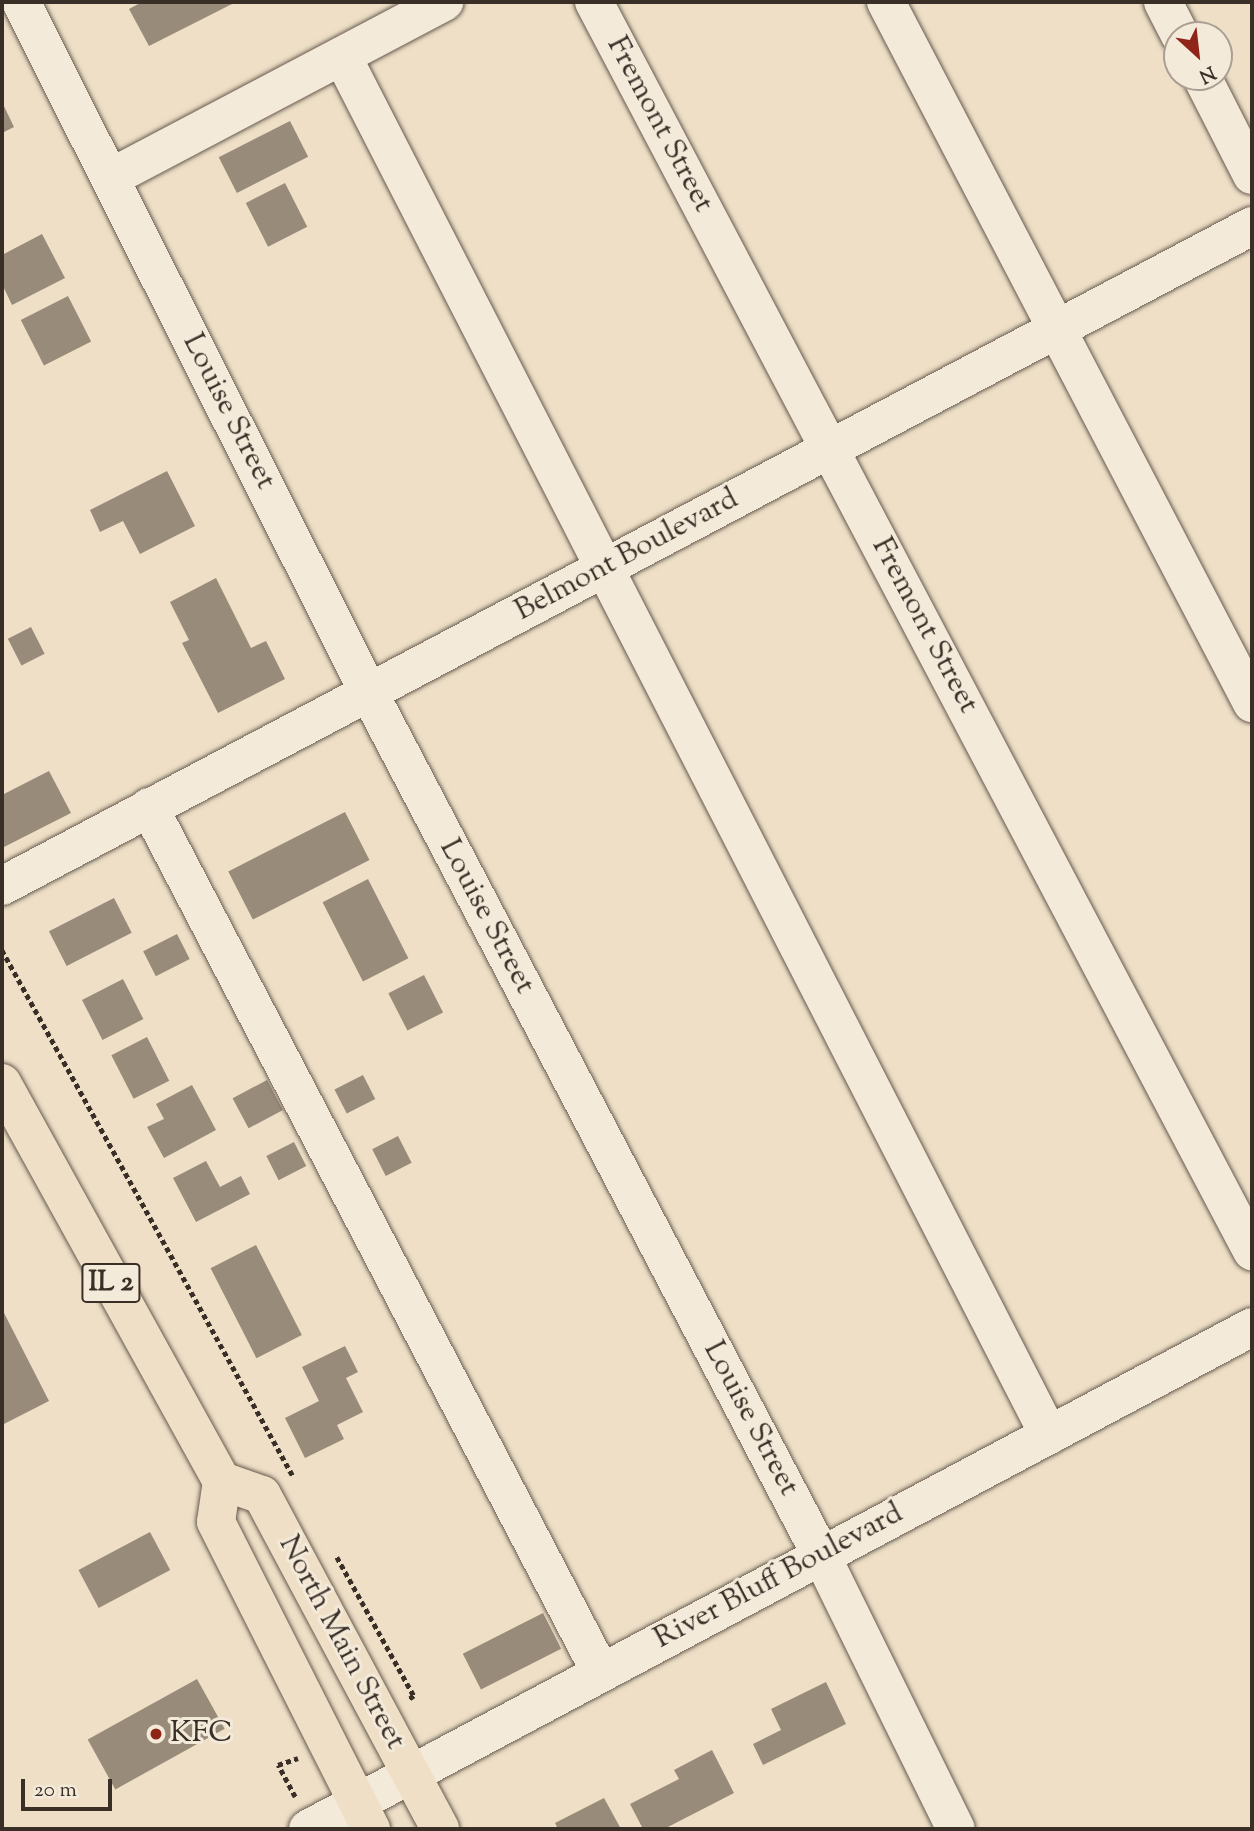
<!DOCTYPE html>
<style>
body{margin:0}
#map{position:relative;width:1254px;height:1831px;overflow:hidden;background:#eedfc6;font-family:"Sorts Mill Goudy",serif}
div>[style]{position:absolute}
.building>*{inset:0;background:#988b7a;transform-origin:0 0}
.path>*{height:4.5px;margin-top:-2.25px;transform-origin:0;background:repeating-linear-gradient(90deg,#3a2f27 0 5px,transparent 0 8.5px)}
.roads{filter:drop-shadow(0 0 2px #675b4f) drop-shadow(0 0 2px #675b4f)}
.minor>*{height:38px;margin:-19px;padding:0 19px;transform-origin:19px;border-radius:19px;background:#f4eada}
.major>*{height:38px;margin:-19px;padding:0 19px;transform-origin:19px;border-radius:19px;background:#eedfc6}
.dots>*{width:19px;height:19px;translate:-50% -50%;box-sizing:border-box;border:4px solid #f4eada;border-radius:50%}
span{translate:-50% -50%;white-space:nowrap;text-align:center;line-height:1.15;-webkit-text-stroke:6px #f4eada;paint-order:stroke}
.shield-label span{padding:2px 5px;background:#f4eada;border:2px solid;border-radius:5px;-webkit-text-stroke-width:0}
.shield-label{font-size:28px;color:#3a2f27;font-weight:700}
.street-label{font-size:30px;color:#3a2f27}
.poi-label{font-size:30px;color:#3a2f27}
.left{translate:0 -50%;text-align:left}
.frame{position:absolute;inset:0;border:4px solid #3a2f27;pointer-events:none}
.north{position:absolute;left:1163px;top:21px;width:70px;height:70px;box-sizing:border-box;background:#f4eada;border:2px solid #aa9f92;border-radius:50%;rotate:153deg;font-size:19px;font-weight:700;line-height:28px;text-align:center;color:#3a2f27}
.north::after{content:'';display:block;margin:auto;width:24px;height:32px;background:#8f2418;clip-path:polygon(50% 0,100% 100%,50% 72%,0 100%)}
.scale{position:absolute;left:21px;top:1779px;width:91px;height:32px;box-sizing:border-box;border:4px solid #3a2f27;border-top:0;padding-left:9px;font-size:21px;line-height:24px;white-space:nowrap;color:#3a2f27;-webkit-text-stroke:5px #f4eada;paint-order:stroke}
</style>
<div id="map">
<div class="building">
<div style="clip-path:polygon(142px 2px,236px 2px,149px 46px,129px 9px)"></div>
<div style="clip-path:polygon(2px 102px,14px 127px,2px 133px)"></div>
<div style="left:290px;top:121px;width:40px;height:80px;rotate:63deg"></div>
<div style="left:285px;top:183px;width:49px;height:44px;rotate:63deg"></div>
<div style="clip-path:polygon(42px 234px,65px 278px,12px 305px,2px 284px,2px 255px)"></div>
<div style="left:68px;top:296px;width:51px;height:53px;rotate:63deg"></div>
<div style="clip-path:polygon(167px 471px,195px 526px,140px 554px,123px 521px,100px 532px,90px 510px)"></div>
<div style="clip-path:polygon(216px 578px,251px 648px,266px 641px,285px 679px,218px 713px,182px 643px,189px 640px,170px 602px)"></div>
<div style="left:31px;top:627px;width:30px;height:26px;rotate:63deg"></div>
<div style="clip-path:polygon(49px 771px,71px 813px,2px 848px,2px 795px)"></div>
<div style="left:345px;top:812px;width:54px;height:131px;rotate:63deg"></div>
<div style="left:368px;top:879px;width:89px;height:51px;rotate:63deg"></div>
<div style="left:114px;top:898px;width:39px;height:73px;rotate:63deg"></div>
<div style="left:177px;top:934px;width:28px;height:38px;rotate:63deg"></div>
<div style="left:424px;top:975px;width:42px;height:40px;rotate:63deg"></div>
<div style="left:123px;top:979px;width:45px;height:46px;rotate:63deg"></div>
<div style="left:147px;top:1037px;width:49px;height:40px;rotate:63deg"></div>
<div style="left:363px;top:1075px;width:27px;height:32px;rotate:63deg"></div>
<div style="left:267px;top:1080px;width:34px;height:39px;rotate:62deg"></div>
<div style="clip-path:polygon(192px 1085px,216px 1130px,164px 1158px,147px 1127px,164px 1119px,156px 1104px)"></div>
<div style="left:398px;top:1136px;width:30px;height:29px;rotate:63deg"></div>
<div style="left:294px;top:1142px;width:27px;height:31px;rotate:63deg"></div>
<div style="clip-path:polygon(206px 1161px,220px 1187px,241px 1176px,250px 1194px,196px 1222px,173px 1178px)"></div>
<div style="left:256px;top:1245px;width:101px;height:51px;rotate:63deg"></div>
<div style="clip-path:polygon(2px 1309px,49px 1401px,2px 1425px)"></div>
<div style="clip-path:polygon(345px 1346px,358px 1372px,346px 1378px,363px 1412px,337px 1425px,344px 1439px,305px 1458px,285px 1418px,319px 1401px,302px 1367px)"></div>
<div style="left:150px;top:1532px;width:43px;height:81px;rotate:62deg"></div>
<div style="left:543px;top:1613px;width:40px;height:90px;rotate:63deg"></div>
<div style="left:197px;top:1679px;width:57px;height:125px;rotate:61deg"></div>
<div style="clip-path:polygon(826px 1682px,846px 1724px,763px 1765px,753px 1744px,781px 1730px,771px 1709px)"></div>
<div style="clip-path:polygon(712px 1750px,734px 1793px,664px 1829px,643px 1829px,630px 1804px,679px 1779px,674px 1770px)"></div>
<div style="clip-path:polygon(604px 1798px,621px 1829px,558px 1829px,555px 1823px)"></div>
</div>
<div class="path">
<div style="left:2px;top:950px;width:601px;rotate:61.05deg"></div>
<div style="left:337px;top:1557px;width:159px;rotate:61deg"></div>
<div style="left:414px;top:1696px;width:7px;rotate:146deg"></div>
<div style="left:295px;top:1797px;width:36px;rotate:-118deg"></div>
<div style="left:278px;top:1765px;width:21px;rotate:-19deg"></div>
</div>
<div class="roads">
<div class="minor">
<div style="left:21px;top:2px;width:771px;rotate:63.27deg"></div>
<div style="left:368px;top:691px;width:976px;rotate:62.33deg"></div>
<div style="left:821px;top:1555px;width:305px;rotate:63.8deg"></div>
<div style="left:594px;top:2px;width:1412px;rotate:62.22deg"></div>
<div style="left:886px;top:2px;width:791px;rotate:62.43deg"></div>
<div style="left:1163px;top:2px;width:37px;rotate:63deg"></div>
<div style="left:342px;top:56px;width:1550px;rotate:62.86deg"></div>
<div style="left:1202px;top:77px;width:110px;rotate:63deg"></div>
<div style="left:110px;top:178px;width:378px;rotate:-27.8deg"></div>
<div style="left:149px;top:807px;width:975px;rotate:62.44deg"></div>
<div style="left:2px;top:886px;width:1414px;rotate:-27.83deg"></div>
<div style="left:308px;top:1829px;width:1069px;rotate:-28deg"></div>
</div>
<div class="major">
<div style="left:2px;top:1083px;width:455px;rotate:61.1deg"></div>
<div style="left:222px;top:1481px;width:41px;rotate:98.3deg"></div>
<div style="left:216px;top:1522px;width:344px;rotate:63.2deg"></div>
<div style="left:222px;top:1481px;width:42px;rotate:19.3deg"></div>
<div style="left:262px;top:1495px;width:378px;rotate:61.9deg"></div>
</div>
</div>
<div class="dots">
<div style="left:156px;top:1734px;background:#8f2418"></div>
</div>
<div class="shield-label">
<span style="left:111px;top:1283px">IL 2</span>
</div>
<div class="street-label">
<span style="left:659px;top:125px;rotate:62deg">Fremont Street</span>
<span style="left:228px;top:412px;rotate:63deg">Louise Street</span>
<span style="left:627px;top:556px;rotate:-28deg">Belmont Boulevard</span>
<span style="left:924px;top:626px;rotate:62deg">Fremont Street</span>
<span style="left:486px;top:917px;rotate:62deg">Louise Street</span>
<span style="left:750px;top:1419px;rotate:62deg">Louise Street</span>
<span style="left:779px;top:1577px;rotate:-28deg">River Bluff Boulevard</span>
<span style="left:341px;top:1643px;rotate:62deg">North Main Street</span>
</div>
<div class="poi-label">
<span class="left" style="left:170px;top:1734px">KFC</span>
</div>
<div class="frame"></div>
<div class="north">N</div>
<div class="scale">20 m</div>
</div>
